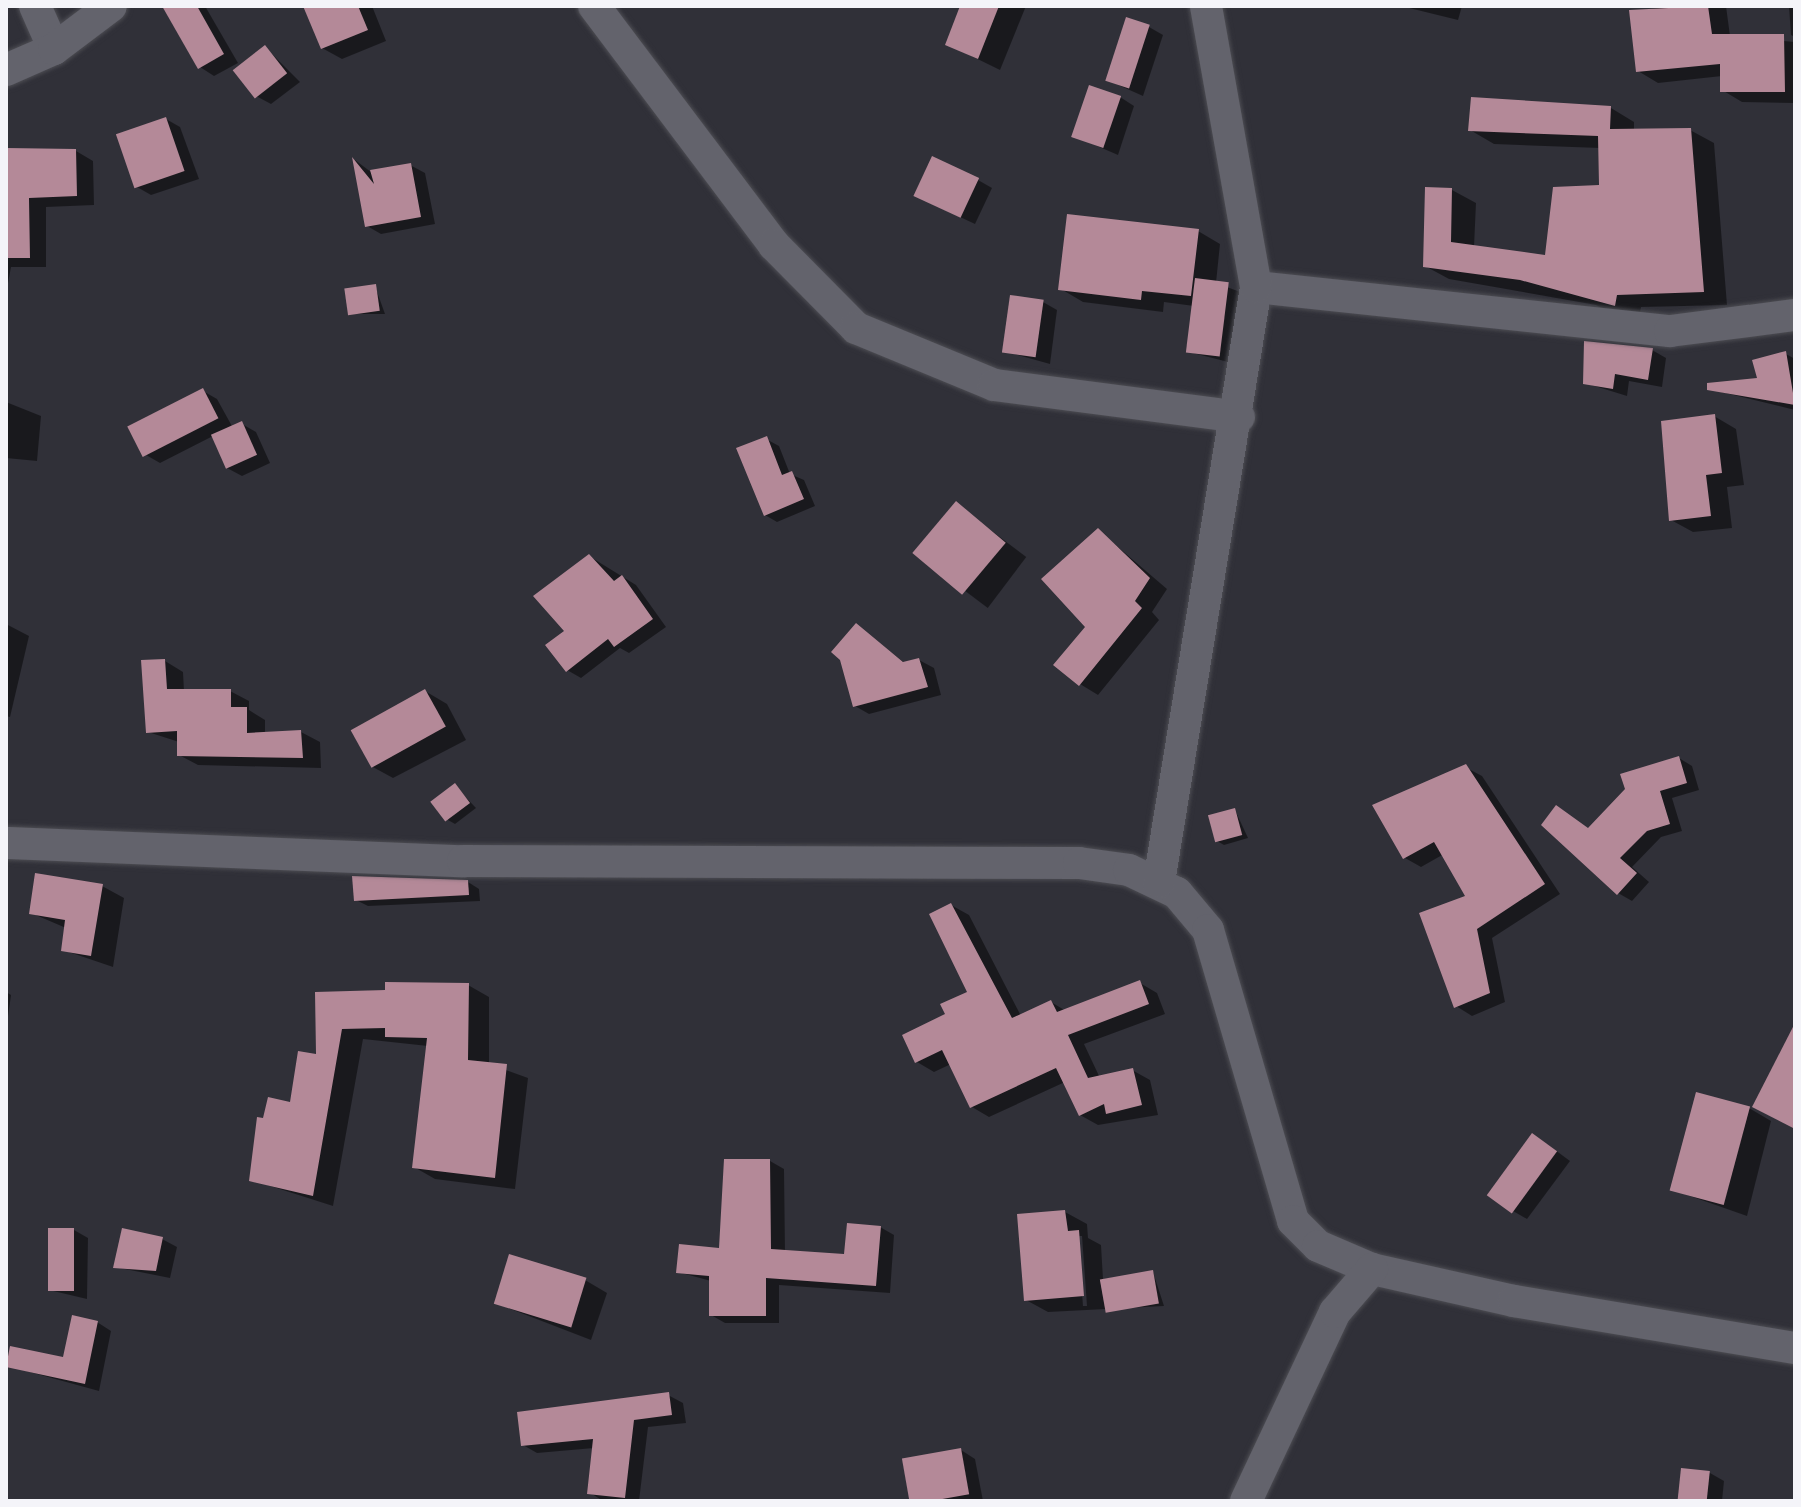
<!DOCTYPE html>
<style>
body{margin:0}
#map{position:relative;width:1801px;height:1507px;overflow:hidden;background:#303038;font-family:"Golos Text",sans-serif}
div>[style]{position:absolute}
.shadow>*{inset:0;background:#0007;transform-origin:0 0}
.building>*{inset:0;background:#b48998;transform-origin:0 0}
.roads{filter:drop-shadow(0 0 2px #4d4d53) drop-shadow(0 0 2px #4d4d53)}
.minor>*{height:32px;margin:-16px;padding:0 16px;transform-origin:16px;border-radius:16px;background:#63636c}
span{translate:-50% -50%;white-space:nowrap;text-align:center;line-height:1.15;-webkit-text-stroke:8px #26262d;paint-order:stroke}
.frame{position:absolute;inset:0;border:8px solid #f4f4f9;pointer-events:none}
</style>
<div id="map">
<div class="shadow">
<div style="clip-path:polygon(165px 6px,205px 6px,238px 63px,214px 76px,200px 67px)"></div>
<div style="clip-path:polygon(304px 6px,372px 6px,386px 41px,342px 59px,322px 48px)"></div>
<div style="clip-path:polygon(962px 6px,1026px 6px,1000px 70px,947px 44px)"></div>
<div style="clip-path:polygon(1401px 6px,1462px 6px,1458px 20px)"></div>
<div style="clip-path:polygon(1671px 6px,1726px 6px,1730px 36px,1795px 42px,1795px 103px,1742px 102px,1722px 90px,1722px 76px,1658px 83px,1638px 71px,1631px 12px)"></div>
<div style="clip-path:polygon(1789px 6px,1795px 6px,1795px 37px,1791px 35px)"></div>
<div style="clip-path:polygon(1149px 27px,1163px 35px,1143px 96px,1107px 80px)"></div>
<div style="clip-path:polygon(266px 48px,300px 82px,271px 104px,256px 96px)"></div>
<div style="clip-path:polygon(1120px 97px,1134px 106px,1118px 155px,1074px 136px)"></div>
<div style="clip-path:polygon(1611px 108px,1634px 122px,1634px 131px,1690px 130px,1714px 143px,1727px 305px,1641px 307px,1639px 318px,1615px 316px,1596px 305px,1449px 279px,1425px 266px,1452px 190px,1476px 203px,1474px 247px,1547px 257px,1601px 187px,1600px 148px,1494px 144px,1470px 130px)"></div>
<div style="clip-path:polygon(166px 119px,180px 127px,199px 179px,151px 195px,137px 187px)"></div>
<div style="clip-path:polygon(6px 150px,76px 151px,93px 161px,94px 205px,46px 207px,46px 267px,11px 267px,6px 294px)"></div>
<div style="clip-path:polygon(355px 160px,371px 172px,410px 165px,425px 173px,435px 224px,381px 234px,367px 226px)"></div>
<div style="clip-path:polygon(978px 180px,992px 188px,975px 224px,930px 203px)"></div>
<div style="clip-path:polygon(1198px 231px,1220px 244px,1216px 283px,1243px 293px,1236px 364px,1189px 352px,1194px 306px,1164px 302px,1163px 312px,1083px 302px,1061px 289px)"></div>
<div style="clip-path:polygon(375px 286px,385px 314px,350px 314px)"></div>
<div style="clip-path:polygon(1043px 302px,1057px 310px,1050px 364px,1004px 351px)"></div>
<div style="clip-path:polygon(1652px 350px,1666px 358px,1662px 387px,1629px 381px,1627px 396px,1585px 383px)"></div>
<div style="clip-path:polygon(1786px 354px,1795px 359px,1795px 410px,1709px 389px,1759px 380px)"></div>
<div style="clip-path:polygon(203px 391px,217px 399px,233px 428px,242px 424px,256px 432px,270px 463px,242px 476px,227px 468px,213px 436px,160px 463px,146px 455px)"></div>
<div style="clip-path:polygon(6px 402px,41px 416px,37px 461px,6px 458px)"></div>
<div style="clip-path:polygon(1714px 416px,1736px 429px,1744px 485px,1727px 487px,1732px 528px,1693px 532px,1671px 520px)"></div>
<div style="clip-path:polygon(766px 439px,779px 446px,790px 474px,804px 480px,815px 506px,777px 522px,765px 515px)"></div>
<div style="left:956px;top:504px;width:88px;height:64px;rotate:37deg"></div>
<div style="clip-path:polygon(1098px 530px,1167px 589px,1152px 612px,1159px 620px,1098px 695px,1080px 684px)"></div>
<div style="clip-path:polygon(589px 556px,636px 585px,666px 627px,629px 653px,620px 648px,581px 678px,567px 670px,566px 631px)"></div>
<div style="clip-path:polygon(6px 624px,29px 636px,10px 717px,6px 716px)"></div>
<div style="clip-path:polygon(856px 625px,906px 664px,919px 660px,934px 668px,941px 695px,869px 714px,855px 706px)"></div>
<div style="clip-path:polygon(165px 661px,183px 672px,184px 691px,230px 691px,249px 701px,249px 710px,265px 720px,265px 734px,301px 732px,320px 742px,321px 768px,198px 765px,179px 755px,179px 742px,148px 732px)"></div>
<div style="clip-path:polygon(425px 691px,447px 704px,466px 740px,393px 778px,371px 766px)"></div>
<div style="clip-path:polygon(1679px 758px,1692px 766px,1699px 790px,1672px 798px,1682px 831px,1661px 837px,1632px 867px,1649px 882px,1632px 901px,1618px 893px,1589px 829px)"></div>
<div style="clip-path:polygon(1465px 767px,1482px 776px,1560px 894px,1492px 938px,1505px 1002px,1472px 1016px,1456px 1006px,1468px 897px,1444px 854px,1421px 867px,1405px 858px)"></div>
<div style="clip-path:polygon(455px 786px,476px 808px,455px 824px,448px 820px)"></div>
<div style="clip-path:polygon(1235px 810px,1248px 838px,1224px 845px,1217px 841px)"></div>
<div style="clip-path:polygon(468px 882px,479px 889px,480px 901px,368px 906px,356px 900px)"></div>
<div style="clip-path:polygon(102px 886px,124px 898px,113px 967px,63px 950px,66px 928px,31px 913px)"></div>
<div style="clip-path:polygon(951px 905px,969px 915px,1021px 1016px,1051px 1002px,1066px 1011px,1140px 983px,1157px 993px,1165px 1014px,1084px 1044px,1100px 1078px,1132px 1070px,1150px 1080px,1158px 1115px,1098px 1125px,1080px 1115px,1065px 1082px,989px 1117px,972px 1107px,951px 1064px,934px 1072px,917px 1062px,969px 993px)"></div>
<div style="clip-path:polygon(468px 985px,489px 997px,489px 1064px,528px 1078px,515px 1189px,435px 1179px,414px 1167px,428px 1046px,363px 1039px,333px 1206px,252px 1180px,265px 1120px,291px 1104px,318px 1057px,317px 994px)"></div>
<div style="clip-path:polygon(6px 992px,11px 995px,6px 1031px)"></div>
<div style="clip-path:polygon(1749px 1108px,1771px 1121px,1747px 1216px,1673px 1190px)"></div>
<div style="clip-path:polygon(1547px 1144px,1570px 1161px,1527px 1219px,1513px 1211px)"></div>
<div style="clip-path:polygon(770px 1161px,784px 1169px,785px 1252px,846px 1256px,880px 1227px,894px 1235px,890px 1293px,779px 1285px,779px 1323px,725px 1323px,711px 1315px,711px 1281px,678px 1272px,720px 1250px)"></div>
<div style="clip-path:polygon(evenodd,1065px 1212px,1087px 1224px,1088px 1238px,1101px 1245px,1103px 1279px,1153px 1272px,1164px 1306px,1048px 1312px,1026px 1300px,1065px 1212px,1078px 1236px,1082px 1236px,1087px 1306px,1083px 1306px,1078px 1236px)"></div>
<div style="clip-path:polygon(74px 1230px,88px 1238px,87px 1299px,49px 1290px)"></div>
<div style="clip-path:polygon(162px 1239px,177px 1247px,170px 1278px,115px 1267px)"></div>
<div style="clip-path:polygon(585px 1280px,607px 1293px,591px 1340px,495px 1303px)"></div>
<div style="clip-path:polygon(97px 1322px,111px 1331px,99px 1391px,8px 1366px,65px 1359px)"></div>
<div style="clip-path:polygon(668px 1395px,683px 1403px,686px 1423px,648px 1427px,639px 1501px,603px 1501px,589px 1492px,594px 1448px,537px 1453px,523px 1445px)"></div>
<div style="clip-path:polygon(961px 1450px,975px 1459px,983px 1501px,911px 1501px,904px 1460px)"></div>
<div style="clip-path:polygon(1710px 1473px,1724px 1481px,1722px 1501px,1680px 1501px)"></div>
</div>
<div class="building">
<div style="clip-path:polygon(162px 6px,197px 6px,224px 54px,198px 69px)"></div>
<div style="clip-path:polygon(303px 6px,358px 6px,368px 30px,321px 49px)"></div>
<div style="clip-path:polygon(960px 6px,999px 6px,978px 59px,945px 45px)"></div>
<div style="clip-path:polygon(1708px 6px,1712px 34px,1784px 34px,1785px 92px,1720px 92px,1720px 64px,1636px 72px,1629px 10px)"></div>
<div style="left:1126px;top:17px;width:25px;height:67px;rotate:18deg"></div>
<div style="left:265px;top:45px;width:36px;height:41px;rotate:52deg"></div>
<div style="left:1089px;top:85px;width:34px;height:55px;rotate:19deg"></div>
<div style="clip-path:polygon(1471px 97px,1611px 106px,1610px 129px,1691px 128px,1704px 292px,1617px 295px,1615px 306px,1520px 280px,1423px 267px,1425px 187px,1452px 188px,1451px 242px,1545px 255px,1553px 187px,1599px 185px,1598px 136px,1468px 131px)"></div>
<div style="left:166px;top:117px;width:57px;height:53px;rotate:71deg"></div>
<div style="clip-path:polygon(6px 148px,76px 149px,77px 196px,29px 198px,30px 258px,6px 258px)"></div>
<div style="left:932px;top:156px;width:52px;height:44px;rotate:25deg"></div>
<div style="clip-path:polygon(352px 157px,374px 184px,370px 170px,411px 163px,421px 217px,365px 227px)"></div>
<div style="clip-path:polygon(1067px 214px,1199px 229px,1191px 296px,1142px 291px,1141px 300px,1058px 290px)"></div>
<div style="left:1195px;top:278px;width:34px;height:75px;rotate:7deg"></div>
<div style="left:376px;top:284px;width:27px;height:32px;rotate:82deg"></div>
<div style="left:1010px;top:295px;width:34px;height:58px;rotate:8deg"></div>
<div style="clip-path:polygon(1584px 341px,1653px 348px,1648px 380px,1615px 374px,1613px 389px,1583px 384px)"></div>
<div style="clip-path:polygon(1786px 351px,1795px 405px,1707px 390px,1707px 383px,1757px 378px,1752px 360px)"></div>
<div style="left:203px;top:388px;width:34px;height:85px;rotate:63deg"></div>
<div style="clip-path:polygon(1715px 414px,1722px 473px,1706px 475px,1711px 516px,1669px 521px,1661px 421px)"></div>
<div style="left:242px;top:421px;width:37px;height:34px;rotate:66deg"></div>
<div style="clip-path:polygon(767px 436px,782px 475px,792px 471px,804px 499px,764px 516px,736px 448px)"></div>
<div style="left:956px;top:501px;width:65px;height:68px;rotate:40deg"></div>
<div style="clip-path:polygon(1098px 528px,1150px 578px,1135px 601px,1142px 608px,1079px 686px,1053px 665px,1085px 627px,1041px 579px)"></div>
<div style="clip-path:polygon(589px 554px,614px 581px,622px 575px,653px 619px,614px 647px,608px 639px,566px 672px,545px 645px,564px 631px,533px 596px)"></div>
<div style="clip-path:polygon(856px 623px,903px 662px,919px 658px,928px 687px,853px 707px,840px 660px,831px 652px)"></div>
<div style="clip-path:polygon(165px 659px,167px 689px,231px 689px,231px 707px,247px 707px,247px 733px,301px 730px,303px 758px,177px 756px,177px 731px,146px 733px,141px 660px)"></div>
<div style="left:425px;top:689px;width:43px;height:85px;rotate:61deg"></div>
<div style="clip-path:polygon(1679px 756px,1687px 783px,1660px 791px,1670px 824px,1647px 831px,1620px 858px,1637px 873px,1617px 895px,1541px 825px,1556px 805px,1588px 828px,1625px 789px,1620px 774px)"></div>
<div style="clip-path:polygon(1466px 764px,1545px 884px,1477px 929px,1490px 993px,1454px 1008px,1419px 913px,1465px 896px,1434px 842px,1403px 859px,1372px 805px)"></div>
<div style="left:455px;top:783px;width:25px;height:31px;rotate:53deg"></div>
<div style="left:1235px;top:808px;width:28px;height:28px;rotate:75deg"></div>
<div style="clip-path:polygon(35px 873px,103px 884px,91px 956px,61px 951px,65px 920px,29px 914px)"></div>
<div style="clip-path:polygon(352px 876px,468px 880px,469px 895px,354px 901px)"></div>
<div style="clip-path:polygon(951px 903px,1012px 1018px,1051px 1000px,1057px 1012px,1140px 980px,1149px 1004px,1068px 1035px,1088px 1078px,1133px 1068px,1142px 1105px,1106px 1114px,1104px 1104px,1079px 1116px,1056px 1068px,970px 1108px,942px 1050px,915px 1063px,902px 1035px,945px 1014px,940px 1004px,967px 992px,929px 914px)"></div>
<div style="clip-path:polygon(385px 982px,469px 983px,468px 1060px,507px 1064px,495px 1178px,412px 1168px,427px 1038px,385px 1037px,385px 1028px,342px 1029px,313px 1196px,249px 1181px,257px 1117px,263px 1118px,268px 1097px,290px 1102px,298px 1051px,316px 1054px,315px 992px,385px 990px)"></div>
<div style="clip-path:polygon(1795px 1023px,1795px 1129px,1752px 1107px)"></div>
<div style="left:1696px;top:1092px;width:56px;height:102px;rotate:15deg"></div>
<div style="left:1532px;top:1133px;width:31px;height:77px;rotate:36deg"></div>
<div style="clip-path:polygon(724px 1159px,770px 1159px,771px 1249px,844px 1254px,847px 1223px,881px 1226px,876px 1286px,766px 1278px,766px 1316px,709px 1316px,709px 1276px,676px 1273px,679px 1244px,719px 1248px)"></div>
<div style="clip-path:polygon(1065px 1210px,1068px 1231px,1079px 1230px,1084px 1296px,1024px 1301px,1017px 1214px)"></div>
<div style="left:48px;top:1228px;width:26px;height:63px"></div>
<div style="clip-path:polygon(122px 1228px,163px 1237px,156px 1271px,113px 1268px)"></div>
<div style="left:509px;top:1254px;width:81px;height:52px;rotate:17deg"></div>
<div style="left:1153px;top:1270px;width:34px;height:54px;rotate:80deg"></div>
<div style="clip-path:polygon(72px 1315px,98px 1321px,85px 1384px,6px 1367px,10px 1346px,63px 1357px)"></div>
<div style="clip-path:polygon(669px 1392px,672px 1415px,634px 1420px,625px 1498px,587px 1494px,593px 1439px,521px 1446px,517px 1412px)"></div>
<div style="left:961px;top:1448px;width:47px;height:60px;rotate:80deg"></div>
<div style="left:1681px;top:1468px;width:29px;height:33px;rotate:6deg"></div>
</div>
<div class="roads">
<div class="minor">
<div style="left:35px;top:6px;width:47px;rotate:66.2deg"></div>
<div style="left:594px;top:6px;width:299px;rotate:53deg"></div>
<div style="left:774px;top:245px;width:117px;rotate:45.3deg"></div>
<div style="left:856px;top:328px;width:149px;rotate:22.4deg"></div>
<div style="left:994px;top:385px;width:247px;rotate:7.4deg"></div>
<div style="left:6px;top:70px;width:52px;rotate:-23.6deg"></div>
<div style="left:54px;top:49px;width:71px;rotate:-37deg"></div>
<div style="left:1256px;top:287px;width:416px;rotate:6.1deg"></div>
<div style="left:1670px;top:331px;width:126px;rotate:-7.3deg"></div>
<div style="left:6px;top:843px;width:457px;rotate:2.3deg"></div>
<div style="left:463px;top:861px;width:616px;rotate:0.19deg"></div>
<div style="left:1079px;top:863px;width:50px;rotate:8deg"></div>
<div style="left:1129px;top:870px;width:53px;rotate:25.6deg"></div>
<div style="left:1177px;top:893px;width:48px;rotate:50deg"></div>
<div style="left:1208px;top:930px;width:303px;rotate:73.7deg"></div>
<div style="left:1293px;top:1221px;width:35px;rotate:45deg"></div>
<div style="left:1318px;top:1246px;width:59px;rotate:23.1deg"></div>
<div style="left:1372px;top:1269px;width:146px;rotate:12.7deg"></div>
<div style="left:1514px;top:1301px;width:285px;rotate:9.5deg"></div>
<div style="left:1159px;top:882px;width:603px;rotate:-80.74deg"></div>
<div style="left:1256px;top:287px;width:285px;rotate:-100.1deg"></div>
<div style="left:1246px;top:1501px;width:209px;rotate:-64.8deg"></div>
<div style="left:1335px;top:1312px;width:57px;rotate:-49.3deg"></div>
</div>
</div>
<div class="frame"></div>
</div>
